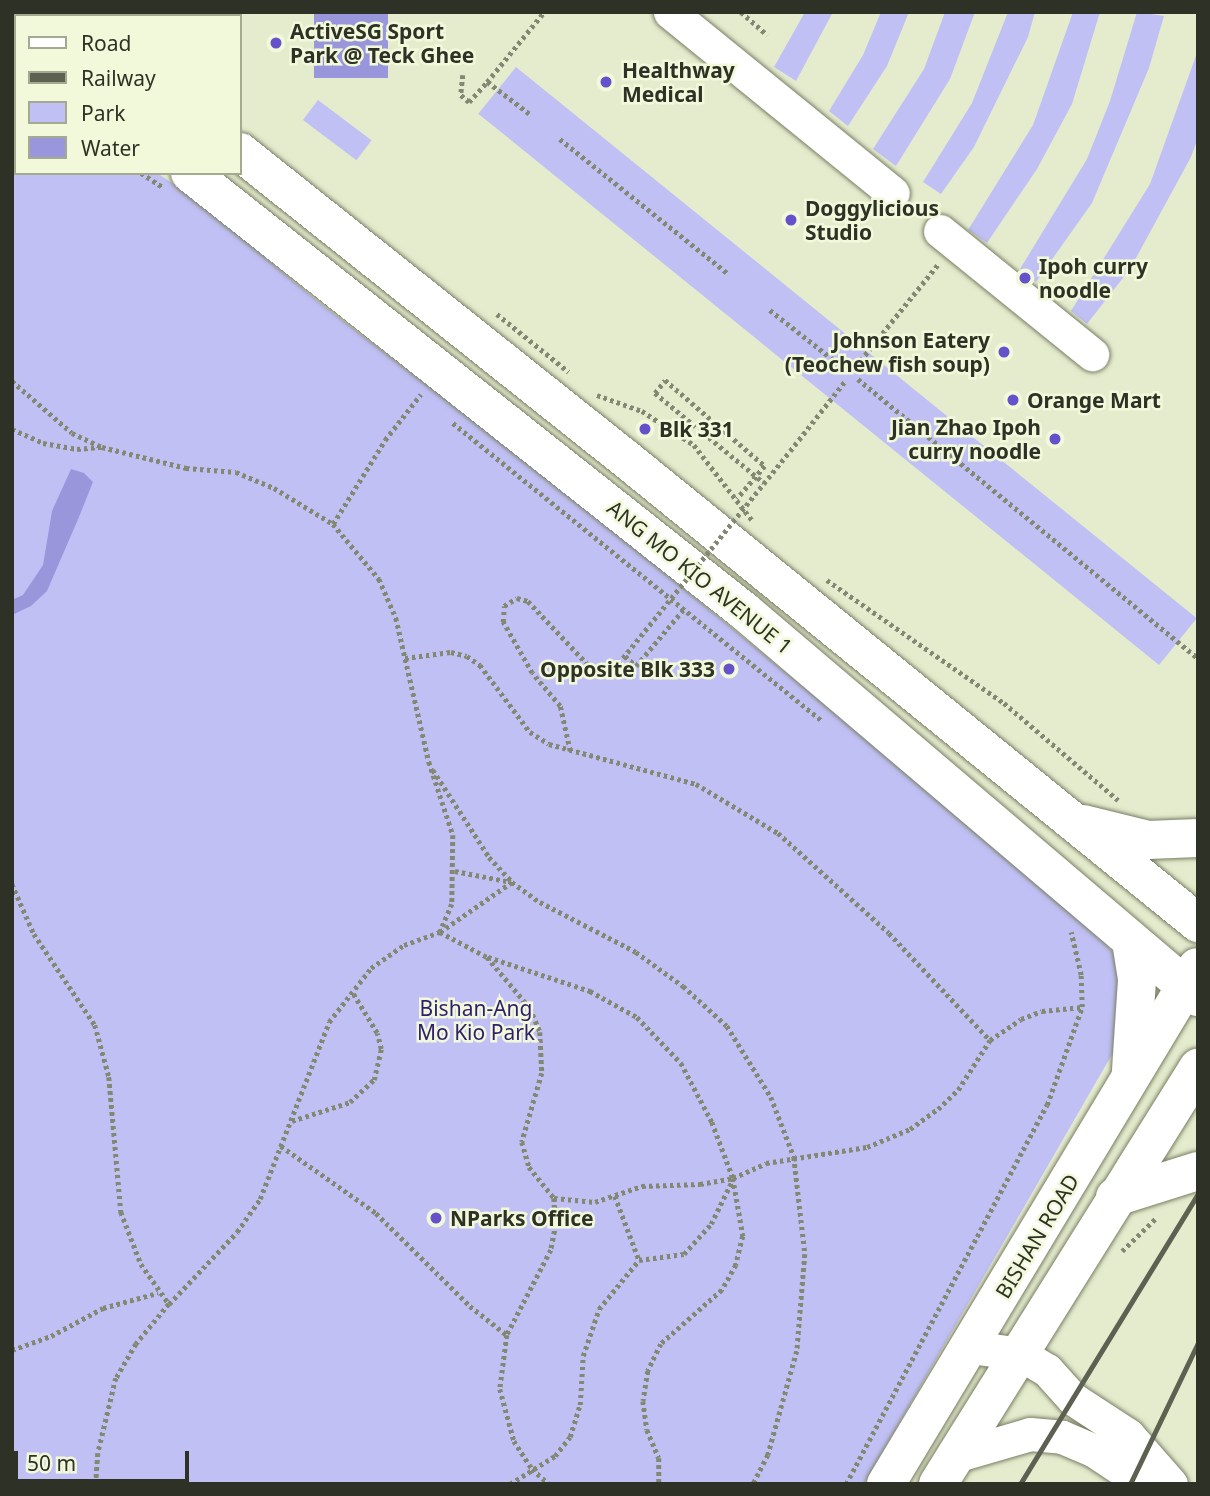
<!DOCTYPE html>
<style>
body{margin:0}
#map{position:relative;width:1210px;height:1496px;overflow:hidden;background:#e5ecce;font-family:"Noto Sans",sans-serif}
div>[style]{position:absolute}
.green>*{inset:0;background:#c1c0f5;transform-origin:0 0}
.water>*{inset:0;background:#9a96dc;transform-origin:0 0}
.path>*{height:4.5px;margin-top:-2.25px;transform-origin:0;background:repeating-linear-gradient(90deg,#838873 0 3.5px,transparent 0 7px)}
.roads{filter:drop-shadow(0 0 2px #787e63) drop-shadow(0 0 2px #787e63)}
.minor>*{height:33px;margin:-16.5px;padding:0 16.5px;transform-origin:16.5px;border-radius:16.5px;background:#fff}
.major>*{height:38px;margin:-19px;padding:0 19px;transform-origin:19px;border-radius:19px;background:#fff}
.rail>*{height:5px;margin:-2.5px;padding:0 2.5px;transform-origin:2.5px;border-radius:2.5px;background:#5d6151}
.path-bridge>*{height:4.5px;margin-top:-2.25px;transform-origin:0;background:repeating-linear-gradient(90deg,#838873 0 3.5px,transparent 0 7px)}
.dots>*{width:19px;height:19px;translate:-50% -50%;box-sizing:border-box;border:4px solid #f2f9db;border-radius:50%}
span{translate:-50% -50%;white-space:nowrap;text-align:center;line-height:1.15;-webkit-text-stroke:5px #f2f9db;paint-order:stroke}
.poi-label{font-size:21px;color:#2e3125;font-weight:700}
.left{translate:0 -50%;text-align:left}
.right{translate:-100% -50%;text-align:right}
.street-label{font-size:21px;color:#2e3125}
.park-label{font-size:21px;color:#2f1d6e}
.frame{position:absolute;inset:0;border:14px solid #2e3125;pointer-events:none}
.legend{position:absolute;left:14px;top:14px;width:228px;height:161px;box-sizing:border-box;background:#f2f9db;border:2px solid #a4a992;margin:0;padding:9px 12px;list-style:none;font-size:21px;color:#2e3125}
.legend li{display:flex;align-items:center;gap:14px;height:35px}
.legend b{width:35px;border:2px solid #a4a992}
.scale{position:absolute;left:14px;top:1451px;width:175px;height:32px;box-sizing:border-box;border:4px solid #2e3125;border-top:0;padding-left:9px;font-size:21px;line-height:24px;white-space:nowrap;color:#2e3125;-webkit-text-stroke:5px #f2f9db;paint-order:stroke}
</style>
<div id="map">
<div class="green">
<div style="clip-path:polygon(805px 12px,833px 12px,796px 81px,774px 67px)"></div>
<div style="clip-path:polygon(881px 12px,909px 12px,887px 66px,848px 126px,829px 111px,863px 55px)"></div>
<div style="clip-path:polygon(945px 12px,975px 12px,950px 79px,896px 166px,873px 149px,924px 69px)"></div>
<div style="clip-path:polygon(1008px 12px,1035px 12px,1028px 37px,974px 147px,941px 194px,923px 182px,972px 103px)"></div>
<div style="clip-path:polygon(1073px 12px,1100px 12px,1072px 104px,1037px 169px,987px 243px,968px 230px,1033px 125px)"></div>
<div style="clip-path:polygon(1137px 12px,1164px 16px,1149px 68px,1092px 203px,1036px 282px,1020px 269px,1087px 159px,1110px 101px)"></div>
<div style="clip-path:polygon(1198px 50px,1198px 138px,1191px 157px,1130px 269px,1087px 324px,1071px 311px,1150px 184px)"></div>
<div style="left:516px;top:67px;width:876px;height:60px;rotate:39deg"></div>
<div style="clip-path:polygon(12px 78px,16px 173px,157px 173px,190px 195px,321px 304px,558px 485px,988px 839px,1106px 944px,1131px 976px,1114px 1051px,864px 1484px,12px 1484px)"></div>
<div style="left:318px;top:100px;width:67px;height:25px;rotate:37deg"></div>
</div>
<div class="water">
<div style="left:314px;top:12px;width:74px;height:66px"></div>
<div style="clip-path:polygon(71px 469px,84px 473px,93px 482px,79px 517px,47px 591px,31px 606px,12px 615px,12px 600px,23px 595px,43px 565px,52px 511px)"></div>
</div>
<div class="path">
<div style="left:741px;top:12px;width:35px;rotate:41deg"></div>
<div style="left:463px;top:75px;width:20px;rotate:96deg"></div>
<div style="left:461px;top:95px;width:11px;rotate:41deg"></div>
<div style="left:469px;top:102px;width:27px;rotate:-48deg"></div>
<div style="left:12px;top:89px;width:4px;rotate:27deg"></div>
<div style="left:529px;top:114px;width:53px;rotate:-142.7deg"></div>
<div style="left:487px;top:82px;width:90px;rotate:-50.8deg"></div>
<div style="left:560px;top:139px;width:214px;rotate:38.7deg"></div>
<div style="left:141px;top:173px;width:27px;rotate:33deg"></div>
<div style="left:770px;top:310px;width:94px;rotate:38.1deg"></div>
<div style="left:497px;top:314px;width:92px;rotate:38.9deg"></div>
<div style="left:856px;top:366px;width:132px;rotate:-51.1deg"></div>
<div style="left:858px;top:379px;width:440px;rotate:39.4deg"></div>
<div style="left:12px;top:381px;width:79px;rotate:40.9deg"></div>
<div style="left:72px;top:433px;width:33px;rotate:25deg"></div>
<div style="left:102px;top:447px;width:87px;rotate:14deg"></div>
<div style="left:186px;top:468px;width:50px;rotate:4.6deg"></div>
<div style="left:236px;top:472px;width:41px;rotate:22.8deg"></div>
<div style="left:274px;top:488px;width:69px;rotate:31.4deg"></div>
<div style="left:333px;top:524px;width:72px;rotate:50.1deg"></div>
<div style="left:379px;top:579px;width:43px;rotate:66.4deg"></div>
<div style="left:396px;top:618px;width:148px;rotate:77.1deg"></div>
<div style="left:429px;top:762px;width:77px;rotate:71.8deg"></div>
<div style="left:453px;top:835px;width:69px;rotate:90.8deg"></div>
<div style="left:452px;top:904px;width:30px;rotate:113deg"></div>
<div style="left:440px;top:932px;width:53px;rotate:28deg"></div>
<div style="left:487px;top:957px;width:67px;rotate:49.9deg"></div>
<div style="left:530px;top:1008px;width:26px;rotate:67deg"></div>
<div style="left:540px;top:1032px;width:41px;rotate:87.2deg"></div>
<div style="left:542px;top:1073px;width:72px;rotate:106.2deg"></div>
<div style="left:522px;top:1142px;width:26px;rotate:74deg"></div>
<div style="left:529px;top:1167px;width:40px;rotate:51deg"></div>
<div style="left:554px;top:1198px;width:26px;rotate:86deg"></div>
<div style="left:556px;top:1224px;width:26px;rotate:101deg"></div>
<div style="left:551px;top:1250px;width:96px;rotate:117.4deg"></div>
<div style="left:507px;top:1335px;width:54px;rotate:97.4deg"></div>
<div style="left:500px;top:1389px;width:54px;rotate:74.9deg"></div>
<div style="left:514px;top:1441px;width:33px;rotate:57deg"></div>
<div style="left:532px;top:1469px;width:23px;rotate:41deg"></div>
<div style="left:655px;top:393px;width:16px;rotate:-52deg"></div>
<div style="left:665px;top:380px;width:132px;rotate:40.7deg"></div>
<div style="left:765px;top:466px;width:43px;rotate:130.3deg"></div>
<div style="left:597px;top:395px;width:48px;rotate:19.6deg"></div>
<div style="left:642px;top:411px;width:62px;rotate:33.2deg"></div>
<div style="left:694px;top:445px;width:95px;rotate:52.3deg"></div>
<div style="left:453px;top:423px;width:474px;rotate:38.9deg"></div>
<div style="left:12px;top:429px;width:34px;rotate:24deg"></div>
<div style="left:43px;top:443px;width:35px;rotate:10deg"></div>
<div style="left:77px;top:449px;width:25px;rotate:-5deg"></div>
<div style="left:790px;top:451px;width:89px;rotate:-51.8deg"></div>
<div style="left:333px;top:524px;width:99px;rotate:-58.2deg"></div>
<div style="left:385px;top:440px;width:58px;rotate:-52deg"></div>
<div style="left:827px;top:580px;width:216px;rotate:34.8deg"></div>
<div style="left:1004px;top:703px;width:150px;rotate:40.4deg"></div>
<div style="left:625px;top:656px;width:15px;rotate:42deg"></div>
<div style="left:636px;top:666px;width:73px;rotate:-50deg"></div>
<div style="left:405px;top:658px;width:46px;rotate:-7.4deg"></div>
<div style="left:451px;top:652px;width:16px;rotate:14deg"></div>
<div style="left:467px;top:656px;width:16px;rotate:35deg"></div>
<div style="left:480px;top:665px;width:84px;rotate:53.3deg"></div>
<div style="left:530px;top:732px;width:22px;rotate:32deg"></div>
<div style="left:549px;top:744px;width:152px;rotate:15.2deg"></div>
<div style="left:696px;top:784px;width:96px;rotate:30.9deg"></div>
<div style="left:778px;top:833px;width:149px;rotate:42deg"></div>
<div style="left:889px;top:933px;width:147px;rotate:46.7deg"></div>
<div style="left:570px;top:751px;width:46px;rotate:-102.5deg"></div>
<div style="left:560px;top:706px;width:43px;rotate:-130.3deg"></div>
<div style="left:532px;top:673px;width:59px;rotate:-119.6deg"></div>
<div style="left:503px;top:622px;width:16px;rotate:-86deg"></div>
<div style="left:504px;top:606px;width:15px;rotate:-32deg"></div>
<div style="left:517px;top:598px;width:11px;rotate:15deg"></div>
<div style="left:528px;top:601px;width:95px;rotate:46.7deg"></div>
<div style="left:593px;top:670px;width:21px;rotate:-3deg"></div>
<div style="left:433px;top:770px;width:103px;rotate:57.2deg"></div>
<div style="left:489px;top:857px;width:34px;rotate:47deg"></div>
<div style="left:512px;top:882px;width:34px;rotate:36deg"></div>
<div style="left:540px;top:902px;width:108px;rotate:27.5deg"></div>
<div style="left:636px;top:952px;width:58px;rotate:35.9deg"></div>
<div style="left:683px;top:986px;width:59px;rotate:42.3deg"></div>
<div style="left:727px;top:1026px;width:84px;rotate:58.2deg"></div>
<div style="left:771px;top:1097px;width:64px;rotate:69deg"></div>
<div style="left:794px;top:1157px;width:98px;rotate:83.5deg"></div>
<div style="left:805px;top:1254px;width:97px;rotate:94.7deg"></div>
<div style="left:797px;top:1351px;width:108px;rotate:105.6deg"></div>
<div style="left:768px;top:1455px;width:33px;rotate:117deg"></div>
<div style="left:455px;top:871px;width:57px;rotate:11.1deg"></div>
<div style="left:12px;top:884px;width:55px;rotate:66.3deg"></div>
<div style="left:34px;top:934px;width:110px;rotate:56.2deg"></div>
<div style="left:95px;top:1025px;width:54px;rotate:74.9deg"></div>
<div style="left:109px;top:1077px;width:136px;rotate:84.9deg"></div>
<div style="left:121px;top:1212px;width:56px;rotate:69deg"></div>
<div style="left:141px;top:1264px;width:49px;rotate:55deg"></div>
<div style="left:169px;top:1304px;width:52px;rotate:129.5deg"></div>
<div style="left:136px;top:1344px;width:39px;rotate:120deg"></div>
<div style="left:116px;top:1378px;width:77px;rotate:103.5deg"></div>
<div style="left:98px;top:1453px;width:31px;rotate:94deg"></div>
<div style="left:488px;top:957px;width:108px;rotate:18.4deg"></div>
<div style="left:590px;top:991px;width:54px;rotate:29deg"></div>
<div style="left:637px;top:1017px;width:64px;rotate:46.3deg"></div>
<div style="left:681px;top:1063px;width:67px;rotate:62.3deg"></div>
<div style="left:712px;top:1122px;width:60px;rotate:69.4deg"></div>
<div style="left:733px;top:1178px;width:59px;rotate:80.2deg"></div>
<div style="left:743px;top:1236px;width:30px;rotate:104deg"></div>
<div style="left:736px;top:1265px;width:29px;rotate:119deg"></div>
<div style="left:722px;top:1290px;width:81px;rotate:138.5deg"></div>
<div style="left:661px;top:1344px;width:30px;rotate:116deg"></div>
<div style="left:648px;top:1371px;width:30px;rotate:99deg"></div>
<div style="left:643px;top:1401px;width:29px;rotate:82deg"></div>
<div style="left:647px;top:1430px;width:30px;rotate:67deg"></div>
<div style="left:659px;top:1458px;width:26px;rotate:90deg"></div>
<div style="left:292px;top:1121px;width:61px;rotate:-18.1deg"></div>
<div style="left:350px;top:1102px;width:33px;rotate:-43deg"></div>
<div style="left:374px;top:1080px;width:32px;rotate:-77deg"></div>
<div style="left:381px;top:1049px;width:16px;rotate:-104deg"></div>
<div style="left:377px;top:1033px;width:48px;rotate:-121.4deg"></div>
<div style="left:281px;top:1146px;width:116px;rotate:35.2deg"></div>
<div style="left:376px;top:1213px;width:132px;rotate:44.7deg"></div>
<div style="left:470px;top:1306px;width:47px;rotate:38.1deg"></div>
<div style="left:615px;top:1196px;width:68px;rotate:69.4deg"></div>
<div style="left:554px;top:1198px;width:41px;rotate:5.6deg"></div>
<div style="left:595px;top:1202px;width:50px;rotate:-18.8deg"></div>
<div style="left:642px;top:1186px;width:58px;rotate:-2deg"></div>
<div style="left:700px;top:1184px;width:34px;rotate:-10deg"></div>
<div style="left:733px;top:1178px;width:36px;rotate:-24deg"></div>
<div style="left:766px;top:1163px;width:102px;rotate:-9deg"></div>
<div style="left:867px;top:1147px;width:47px;rotate:-22.7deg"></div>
<div style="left:910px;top:1129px;width:34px;rotate:-36deg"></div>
<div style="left:938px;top:1109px;width:28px;rotate:-44deg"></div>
<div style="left:958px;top:1090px;width:59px;rotate:-57.4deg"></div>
<div style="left:990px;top:1040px;width:37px;rotate:-34deg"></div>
<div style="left:1021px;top:1019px;width:22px;rotate:-21deg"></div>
<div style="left:1042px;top:1011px;width:40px;rotate:-5.7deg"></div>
<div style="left:1122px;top:1251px;width:47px;rotate:-44.1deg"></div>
<div style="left:169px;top:1304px;width:99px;rotate:-46.6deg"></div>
<div style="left:237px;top:1232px;width:40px;rotate:-55.1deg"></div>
<div style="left:260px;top:1199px;width:190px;rotate:-68.7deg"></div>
<div style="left:329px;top:1022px;width:68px;rotate:-52.1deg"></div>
<div style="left:371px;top:968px;width:40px;rotate:-34.9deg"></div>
<div style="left:404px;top:945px;width:38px;rotate:-20deg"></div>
<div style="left:440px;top:932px;width:88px;rotate:-34.8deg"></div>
<div style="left:12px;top:1350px;width:41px;rotate:-19.7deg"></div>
<div style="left:51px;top:1336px;width:59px;rotate:-28.3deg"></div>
<div style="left:103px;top:1308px;width:57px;rotate:-15.3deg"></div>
<div style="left:510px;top:1484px;width:53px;rotate:-31.9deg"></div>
<div style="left:555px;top:1456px;width:24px;rotate:-52deg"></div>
<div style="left:570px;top:1437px;width:34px;rotate:-73deg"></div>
<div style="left:580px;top:1405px;width:49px;rotate:-86.5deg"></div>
<div style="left:583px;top:1356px;width:50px;rotate:-71.2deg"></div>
<div style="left:599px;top:1309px;width:63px;rotate:-50.8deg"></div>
<div style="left:639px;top:1260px;width:45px;rotate:-7.6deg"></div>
<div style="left:684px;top:1254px;width:40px;rotate:-48deg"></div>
<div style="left:711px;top:1224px;width:50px;rotate:-63.9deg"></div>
<div style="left:846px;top:1484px;width:429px;rotate:-62.1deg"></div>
<div style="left:1047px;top:1105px;width:104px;rotate:-70.3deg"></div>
<div style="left:1082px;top:1007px;width:32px;rotate:-92deg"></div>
<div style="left:1081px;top:975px;width:44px;rotate:-103.1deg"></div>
</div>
<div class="roads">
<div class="minor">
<div style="left:183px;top:12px;width:4px;rotate:90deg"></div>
<div style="left:670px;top:12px;width:287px;rotate:39.1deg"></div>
<div style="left:940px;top:231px;width:196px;rotate:39deg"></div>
<div style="left:971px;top:1347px;width:49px;rotate:8.1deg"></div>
<div style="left:1020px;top:1354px;width:31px;rotate:31deg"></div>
<div style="left:1047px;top:1370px;width:39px;rotate:48deg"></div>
<div style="left:1073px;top:1399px;width:66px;rotate:33.2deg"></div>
<div style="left:1128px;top:1435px;width:65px;rotate:48.7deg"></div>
<div style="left:955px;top:1456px;width:78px;rotate:-16.3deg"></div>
<div style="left:1030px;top:1434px;width:32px;rotate:5deg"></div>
<div style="left:1062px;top:1437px;width:34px;rotate:23deg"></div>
<div style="left:1093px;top:1450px;width:61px;rotate:33.7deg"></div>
</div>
<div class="major">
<div style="left:29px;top:12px;width:7px;rotate:34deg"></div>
<div style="left:12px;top:55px;width:4px;rotate:14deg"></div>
<div style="left:240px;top:152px;width:493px;rotate:38.5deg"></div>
<div style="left:626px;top:459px;width:737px;rotate:39.05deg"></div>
<div style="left:190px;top:173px;width:706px;rotate:38.33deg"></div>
<div style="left:744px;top:611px;width:596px;rotate:40.37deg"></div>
<div style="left:1083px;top:824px;width:67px;rotate:13.8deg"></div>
<div style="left:1148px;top:840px;width:50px;rotate:-2.3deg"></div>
<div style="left:1131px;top:941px;width:39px;rotate:81deg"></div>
<div style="left:1137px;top:980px;width:91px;rotate:93.8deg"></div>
<div style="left:1115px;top:1197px;width:87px;rotate:-17.4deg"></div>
<div style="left:886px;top:1484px;width:603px;rotate:-58.97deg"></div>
<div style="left:938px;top:1484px;width:491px;rotate:-58deg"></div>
</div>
</div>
<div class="rail">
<div style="left:1020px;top:1484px;width:340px;rotate:-58.5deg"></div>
<div style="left:1130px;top:1484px;width:157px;rotate:-64.3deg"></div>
</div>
<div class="path-bridge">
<div style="left:655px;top:393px;width:141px;rotate:39.5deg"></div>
<div style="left:614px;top:669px;width:280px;rotate:-51.1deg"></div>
</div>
<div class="dots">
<div style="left:276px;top:43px;background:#6552cb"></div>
<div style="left:606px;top:82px;background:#6552cb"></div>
<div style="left:791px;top:220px;background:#6552cb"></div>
<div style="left:1025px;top:278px;background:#6552cb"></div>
<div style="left:1004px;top:352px;background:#6552cb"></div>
<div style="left:1013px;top:400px;background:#6552cb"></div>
<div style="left:645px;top:429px;background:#6552cb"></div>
<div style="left:1055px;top:439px;background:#6552cb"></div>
<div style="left:729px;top:669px;background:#6552cb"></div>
<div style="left:436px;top:1218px;background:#6552cb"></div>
</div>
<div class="poi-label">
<span class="left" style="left:290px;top:43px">ActiveSG Sport<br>Park @ Teck Ghee</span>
<span class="left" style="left:622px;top:82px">Healthway<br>Medical</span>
<span class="left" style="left:805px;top:220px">Doggylicious<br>Studio</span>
<span class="left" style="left:1039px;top:278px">Ipoh curry<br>noodle</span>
<span class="right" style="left:990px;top:352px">Johnson Eatery<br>(Teochew fish soup)</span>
<span class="left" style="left:1027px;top:400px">Orange Mart</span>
<span class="right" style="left:1041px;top:439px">Jian Zhao Ipoh<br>curry noodle</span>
<span class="left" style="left:659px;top:429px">Blk 331</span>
<span class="right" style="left:715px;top:669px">Opposite Blk 333</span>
<span class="left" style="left:450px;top:1218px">NParks Office</span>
</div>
<div class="street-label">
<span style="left:700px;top:577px;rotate:39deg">ANG MO KIO AVENUE 1</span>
<span style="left:1037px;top:1236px;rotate:-59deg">BISHAN ROAD</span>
</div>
<div class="park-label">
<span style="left:476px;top:1020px">Bishan-Ang<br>Mo Kio Park</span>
</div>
<div class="frame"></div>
<ul class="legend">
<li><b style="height:9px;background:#fff"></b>Road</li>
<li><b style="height:9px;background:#5d6151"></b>Railway</li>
<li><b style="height:19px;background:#c1c0f5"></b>Park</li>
<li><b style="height:19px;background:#9a96dc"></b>Water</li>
</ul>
<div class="scale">50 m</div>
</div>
